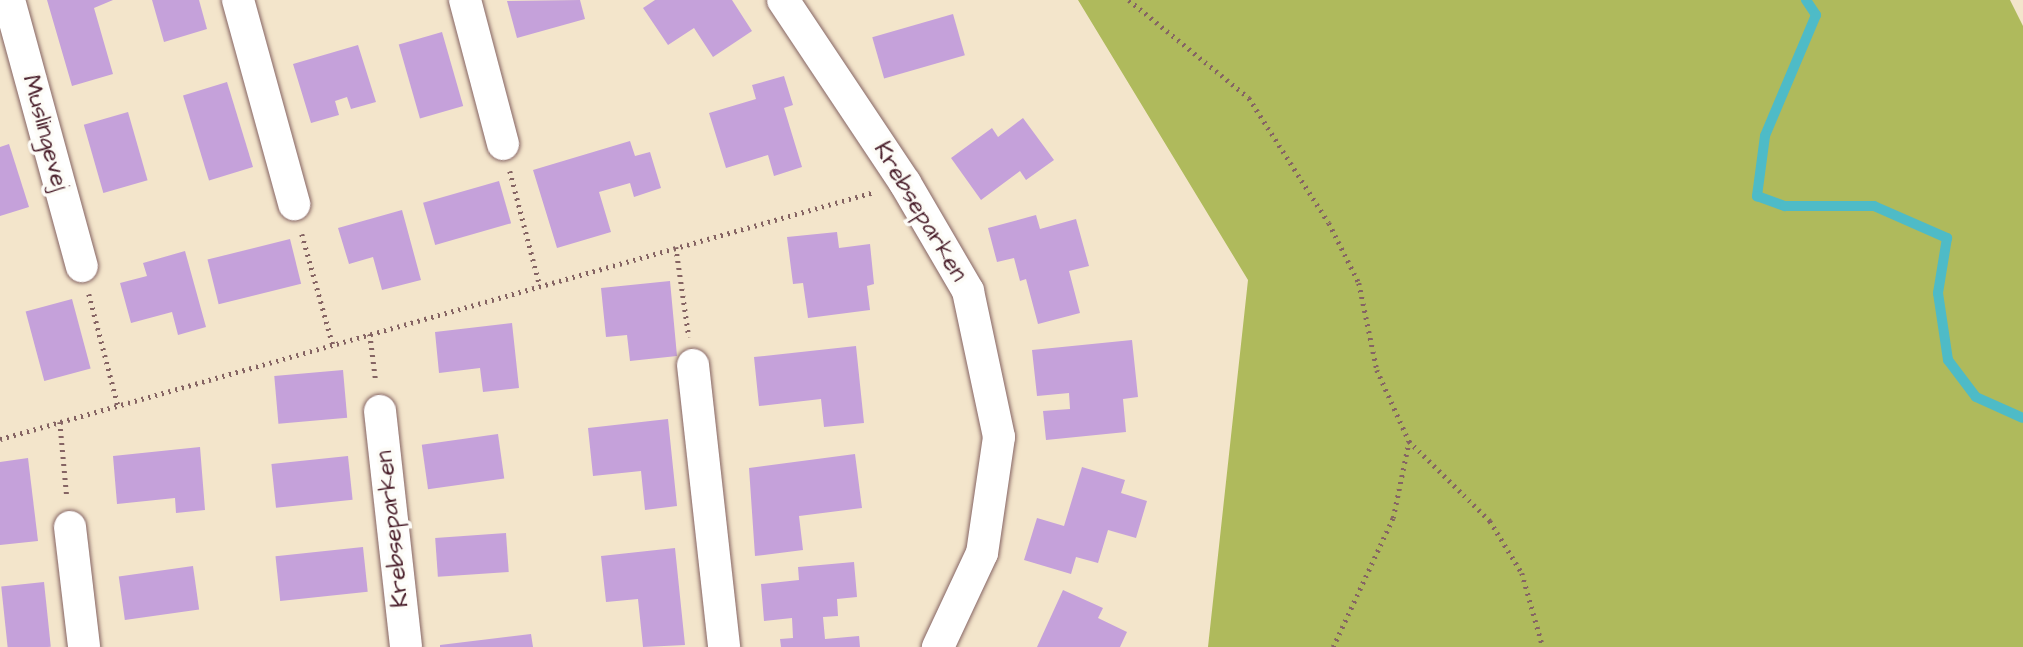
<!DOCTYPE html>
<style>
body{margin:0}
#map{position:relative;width:2023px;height:647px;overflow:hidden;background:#f3e5cb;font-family:"Architects Daughter",sans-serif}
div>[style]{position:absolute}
.green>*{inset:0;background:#afba5c}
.stream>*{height:10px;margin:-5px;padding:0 5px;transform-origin:5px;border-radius:5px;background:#4ebbc7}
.building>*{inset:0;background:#c5a1da;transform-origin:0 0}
.path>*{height:4.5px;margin-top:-2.25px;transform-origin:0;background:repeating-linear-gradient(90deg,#856463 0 2px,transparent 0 7px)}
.roads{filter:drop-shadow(0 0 2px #856463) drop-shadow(0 0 2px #856463)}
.minor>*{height:32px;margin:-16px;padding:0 16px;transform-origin:16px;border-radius:16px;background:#fff}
span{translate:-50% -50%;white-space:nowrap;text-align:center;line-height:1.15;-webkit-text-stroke:7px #fdfcf7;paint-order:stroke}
.street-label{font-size:24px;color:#4a1f2b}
</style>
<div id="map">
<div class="green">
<div style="clip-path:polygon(1078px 0,2010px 0,2023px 26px,2023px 647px,1208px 647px,1248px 280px)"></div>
</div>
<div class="stream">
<div style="left:1806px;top:0;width:18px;rotate:56deg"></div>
<div style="left:1816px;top:15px;width:131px;rotate:112.9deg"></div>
<div style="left:1765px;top:136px;width:61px;rotate:97.6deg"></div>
<div style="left:1757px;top:196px;width:30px;rotate:20deg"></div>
<div style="left:1785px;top:206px;width:89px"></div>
<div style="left:1874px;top:206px;width:80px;rotate:23.7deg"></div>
<div style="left:1947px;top:238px;width:56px;rotate:99.3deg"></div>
<div style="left:1938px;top:293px;width:68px;rotate:81.5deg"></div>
<div style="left:1948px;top:360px;width:46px;rotate:52.9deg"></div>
<div style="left:1976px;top:397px;width:51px;rotate:24.1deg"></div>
</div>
<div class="building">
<div style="clip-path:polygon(47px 0,113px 0,94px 8px,113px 74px,72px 86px)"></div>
<div style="clip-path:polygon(152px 0,199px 0,207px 29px,164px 42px)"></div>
<div style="clip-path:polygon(580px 0,585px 19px,517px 38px,507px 1px)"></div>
<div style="clip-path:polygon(655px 0,732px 0,752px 31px,713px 57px,694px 28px,668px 45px,643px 8px)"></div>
<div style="left:953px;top:14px;width:43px;height:84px;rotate:74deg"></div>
<div style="left:442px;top:32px;width:77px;height:45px;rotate:74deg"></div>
<div style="clip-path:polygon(358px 45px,376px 102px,351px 109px,347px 97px,335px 101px,339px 115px,311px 123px,293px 64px)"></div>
<div style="clip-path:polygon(784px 76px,793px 105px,784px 108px,802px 167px,774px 176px,768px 155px,726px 168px,709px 113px,756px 99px,752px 85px)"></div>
<div style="left:227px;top:82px;width:89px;height:46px;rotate:73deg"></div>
<div style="left:128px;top:112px;width:71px;height:46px;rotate:74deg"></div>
<div style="clip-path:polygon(1023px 118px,1054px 160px,1026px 180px,1020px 171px,981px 200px,951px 158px,992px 128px,998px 137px)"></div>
<div style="clip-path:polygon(630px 141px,635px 156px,650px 152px,661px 188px,634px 197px,630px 183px,599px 192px,611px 232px,557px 248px,533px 170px)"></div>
<div style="clip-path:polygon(9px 144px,29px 207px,0 216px,0 147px)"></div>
<div style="left:499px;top:181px;width:44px;height:79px;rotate:74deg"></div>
<div style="clip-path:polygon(402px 210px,421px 280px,382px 290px,373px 257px,349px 264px,338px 228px)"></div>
<div style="clip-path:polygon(1036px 215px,1040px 229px,1076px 219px,1089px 266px,1069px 271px,1080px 313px,1038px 324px,1026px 279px,1020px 281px,1014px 258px,997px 262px,988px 228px)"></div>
<div style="clip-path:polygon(837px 232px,839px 248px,870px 244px,874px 284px,867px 286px,870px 310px,808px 318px,803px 283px,793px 284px,787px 237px)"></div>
<div style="left:290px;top:239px;width:46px;height:85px;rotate:76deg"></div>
<div style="clip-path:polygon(185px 251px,206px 327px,178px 335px,172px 312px,131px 323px,120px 283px,147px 276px,143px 263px)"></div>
<div style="clip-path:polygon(670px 281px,677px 356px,630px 361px,627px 335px,606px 337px,601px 288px)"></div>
<div style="left:72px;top:299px;width:72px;height:48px;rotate:75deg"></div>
<div style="clip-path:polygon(512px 323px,519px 388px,483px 392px,480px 368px,439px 373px,435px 332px)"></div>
<div style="clip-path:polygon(1132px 340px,1138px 397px,1123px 399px,1126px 432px,1046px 440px,1043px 411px,1070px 409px,1069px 393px,1037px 396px,1032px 350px)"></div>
<div style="clip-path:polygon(856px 346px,864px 423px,824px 427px,821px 399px,759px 406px,754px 357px)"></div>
<div style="left:343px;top:370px;width:48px;height:69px;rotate:85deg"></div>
<div style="clip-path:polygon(668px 419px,677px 506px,645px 510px,641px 471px,593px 476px,588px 428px)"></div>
<div style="left:498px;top:434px;width:45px;height:77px;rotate:82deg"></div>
<div style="clip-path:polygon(200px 447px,205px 510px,176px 513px,175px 498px,117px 504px,113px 456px)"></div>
<div style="clip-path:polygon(855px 454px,862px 508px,799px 516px,803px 550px,755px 556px,749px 468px)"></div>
<div style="left:348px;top:456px;width:44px;height:77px;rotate:84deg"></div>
<div style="clip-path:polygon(28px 458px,38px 541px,0 545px,0 462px)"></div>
<div style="clip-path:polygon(1082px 467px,1125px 480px,1121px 493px,1147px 501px,1136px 538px,1108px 530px,1098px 563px,1076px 557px,1071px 574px,1024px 560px,1037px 518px,1064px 526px)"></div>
<div style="left:506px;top:533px;width:39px;height:71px;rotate:86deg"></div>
<div style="left:363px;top:547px;width:45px;height:88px;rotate:84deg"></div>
<div style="clip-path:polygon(675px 548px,685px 645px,643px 647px,638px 599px,606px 602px,601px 556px)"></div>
<div style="clip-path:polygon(854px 562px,857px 597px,837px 599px,838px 616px,823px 617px,825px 639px,859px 636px,860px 647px,781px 647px,780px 639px,793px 638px,792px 618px,764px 621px,761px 584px,799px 580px,798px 567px)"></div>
<div style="left:193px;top:566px;width:44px;height:75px;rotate:82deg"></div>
<div style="left:44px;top:582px;width:65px;height:43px;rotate:84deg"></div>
<div style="clip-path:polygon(1063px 590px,1103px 608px,1098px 618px,1127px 632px,1120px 647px,1037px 647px)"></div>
<div style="clip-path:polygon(531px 634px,533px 647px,440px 647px,440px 645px)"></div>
</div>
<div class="path">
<div style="left:1129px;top:0;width:155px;rotate:39.2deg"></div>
<div style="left:1249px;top:98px;width:148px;rotate:57.4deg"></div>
<div style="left:1329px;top:223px;width:67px;rotate:63.4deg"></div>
<div style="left:1359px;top:283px;width:89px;rotate:78.3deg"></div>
<div style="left:1377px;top:370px;width:78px;rotate:65.7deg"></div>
<div style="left:1409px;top:441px;width:114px;rotate:44.6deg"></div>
<div style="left:1490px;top:521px;width:61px;rotate:58.4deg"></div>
<div style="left:1522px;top:573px;width:77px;rotate:74.2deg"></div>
<div style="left:510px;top:171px;width:119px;rotate:75.4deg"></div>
<div style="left:302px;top:234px;width:115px;rotate:74.4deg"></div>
<div style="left:676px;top:247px;width:91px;rotate:81.8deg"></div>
<div style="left:89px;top:294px;width:115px;rotate:75.4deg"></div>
<div style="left:370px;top:334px;width:48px;rotate:82.9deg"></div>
<div style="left:60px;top:422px;width:75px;rotate:84.7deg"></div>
<div style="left:0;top:439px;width:908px;rotate:-15.78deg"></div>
<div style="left:1333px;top:647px;width:142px;rotate:-65.1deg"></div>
<div style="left:1393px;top:518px;width:79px;rotate:-78.3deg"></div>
</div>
<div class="roads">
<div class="minor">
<div style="left:9px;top:0;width:276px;rotate:74.7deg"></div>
<div style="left:238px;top:0;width:212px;rotate:74.6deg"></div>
<div style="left:465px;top:0;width:149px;rotate:75.2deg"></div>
<div style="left:783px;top:0;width:220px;rotate:56.3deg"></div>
<div style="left:905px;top:183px;width:125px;rotate:59.7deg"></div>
<div style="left:968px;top:291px;width:149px;rotate:78deg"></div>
<div style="left:999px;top:437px;width:117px;rotate:98.3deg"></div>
<div style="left:982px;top:553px;width:104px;rotate:115.1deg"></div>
<div style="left:693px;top:365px;width:284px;rotate:83.7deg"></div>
<div style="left:380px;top:411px;width:237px;rotate:83.7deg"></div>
<div style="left:70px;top:527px;width:121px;rotate:83.3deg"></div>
</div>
</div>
<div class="street-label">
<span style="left:45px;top:133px;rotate:75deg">Muslingevej</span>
<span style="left:920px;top:212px;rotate:59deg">Krebseparken</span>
<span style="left:393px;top:529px;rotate:-96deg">Krebseparken</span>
</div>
</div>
